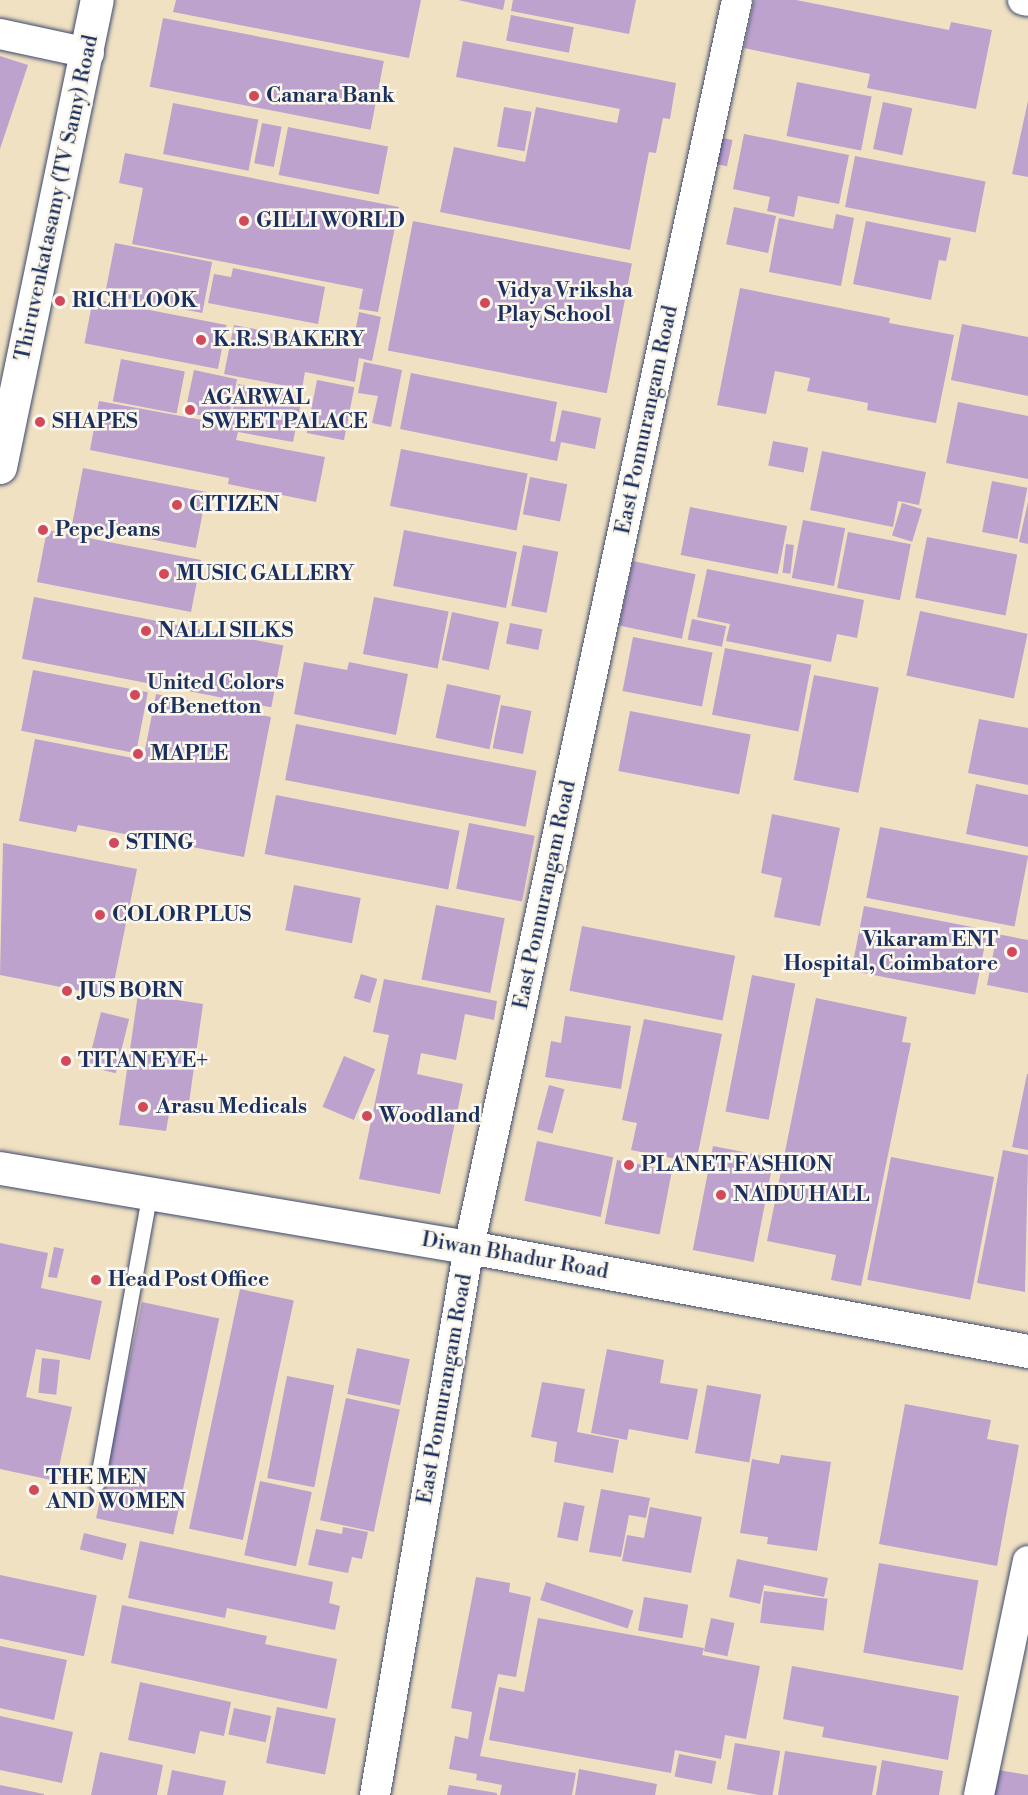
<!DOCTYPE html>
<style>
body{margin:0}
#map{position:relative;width:1028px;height:1795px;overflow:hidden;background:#f1e1c3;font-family:"Libre Bodoni",serif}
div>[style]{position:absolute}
.building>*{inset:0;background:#bda2cd;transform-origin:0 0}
.roads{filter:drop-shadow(0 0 2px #3b4a6d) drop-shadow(0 0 2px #3b4a6d)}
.service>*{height:15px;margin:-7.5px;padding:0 7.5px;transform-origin:7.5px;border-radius:7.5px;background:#fff}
.minor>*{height:30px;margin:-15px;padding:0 15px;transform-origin:15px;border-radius:15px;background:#fff}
.tertiary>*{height:33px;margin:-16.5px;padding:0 16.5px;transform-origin:16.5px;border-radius:16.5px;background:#fff}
.secondary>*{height:33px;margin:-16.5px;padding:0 16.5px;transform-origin:16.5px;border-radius:16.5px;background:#fff}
.dots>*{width:16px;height:16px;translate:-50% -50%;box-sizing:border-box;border:3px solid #fbf7ec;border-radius:50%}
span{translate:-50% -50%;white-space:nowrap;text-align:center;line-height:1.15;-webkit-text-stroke:5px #fbf7ec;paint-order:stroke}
.poi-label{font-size:21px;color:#1b2f5e;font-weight:700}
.left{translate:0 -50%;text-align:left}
.right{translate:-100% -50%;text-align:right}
.street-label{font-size:21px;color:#1b2f5e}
</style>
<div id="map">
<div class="building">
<div style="clip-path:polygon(176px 0,421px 0,409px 58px,173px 12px)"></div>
<div style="clip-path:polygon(458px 0,505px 0,503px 10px)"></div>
<div style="clip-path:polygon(513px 0,636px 0,629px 34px,511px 11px)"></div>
<div style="clip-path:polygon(754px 0,796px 0,949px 30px,951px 22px,992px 30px,976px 109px,867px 88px,870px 74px,744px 48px)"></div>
<div style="left:511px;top:15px;width:64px;height:26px;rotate:11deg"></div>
<div style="left:163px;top:18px;width:225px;height:70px;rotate:11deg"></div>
<div style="clip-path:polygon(463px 41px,676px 83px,670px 119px,663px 118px,656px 153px,649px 152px,630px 250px,440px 212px,454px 147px,525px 162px,536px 107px,617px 123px,620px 109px,456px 77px)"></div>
<div style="clip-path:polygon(0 56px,28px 65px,0 149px)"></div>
<div style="left:797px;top:82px;width:76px;height:55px;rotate:11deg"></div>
<div style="clip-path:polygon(1028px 101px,1028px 177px,1012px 174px)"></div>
<div style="left:883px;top:102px;width:30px;height:48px;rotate:12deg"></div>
<div style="left:173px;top:103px;width:87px;height:52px;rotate:11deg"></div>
<div style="left:504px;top:107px;width:28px;height:40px;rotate:10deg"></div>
<div style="left:262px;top:123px;width:20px;height:41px;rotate:11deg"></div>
<div style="left:288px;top:127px;width:102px;height:49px;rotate:11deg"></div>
<div style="clip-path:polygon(744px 134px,849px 155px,839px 204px,798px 196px,794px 217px,767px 211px,770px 197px,733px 189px)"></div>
<div style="left:714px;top:136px;width:19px;height:27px;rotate:12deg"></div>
<div style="clip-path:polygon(125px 153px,399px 207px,378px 312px,359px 309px,363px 289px,132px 244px,143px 188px,119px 183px)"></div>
<div style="left:855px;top:156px;width:133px;height:52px;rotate:11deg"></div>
<div style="left:734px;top:207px;width:43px;height:38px;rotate:12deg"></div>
<div style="clip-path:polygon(836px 214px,854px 218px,841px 286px,769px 272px,779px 218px,833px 229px)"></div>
<div style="left:413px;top:221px;width:223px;height:132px;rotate:11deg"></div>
<div style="clip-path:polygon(866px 221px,951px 238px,946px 261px,939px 260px,931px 300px,853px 284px)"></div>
<div style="left:115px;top:243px;width:99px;height:52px;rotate:11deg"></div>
<div style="clip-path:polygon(233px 268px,325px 287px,318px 324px,208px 303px,214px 274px,231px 277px)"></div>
<div style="clip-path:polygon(740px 288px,890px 318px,889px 323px,954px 335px,936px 423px,867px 410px,868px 403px,807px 391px,810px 378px,775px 371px,766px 414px,717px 405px)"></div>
<div style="left:93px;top:299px;width:136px;height:45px;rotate:11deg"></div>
<div style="clip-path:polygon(359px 312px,381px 317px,372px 361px,359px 358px,355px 382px,305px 372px,302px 389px,224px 374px,234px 325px,352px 348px)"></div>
<div style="clip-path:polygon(962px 324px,1028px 337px,1028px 396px,951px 380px)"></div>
<div style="left:121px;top:359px;width:65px;height:43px;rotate:11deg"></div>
<div style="clip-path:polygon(364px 362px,402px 370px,391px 427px,372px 423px,378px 396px,358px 393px)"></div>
<div style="left:194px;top:370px;width:44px;height:43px;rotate:12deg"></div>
<div style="clip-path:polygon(411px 373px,557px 402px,550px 441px,555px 442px,562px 410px,601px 418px,595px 449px,561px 442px,557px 461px,400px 429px)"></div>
<div style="left:317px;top:380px;width:38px;height:54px;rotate:11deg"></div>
<div style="clip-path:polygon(238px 384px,302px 397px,293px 442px,238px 432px,236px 440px,325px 457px,316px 502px,228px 484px,229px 478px,90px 450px,99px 401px,230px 425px)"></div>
<div style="clip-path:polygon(958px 402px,1028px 416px,1028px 479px,946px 463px)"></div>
<div style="left:773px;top:441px;width:36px;height:25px;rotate:11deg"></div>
<div style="left:401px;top:449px;width:129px;height:58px;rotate:11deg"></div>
<div style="clip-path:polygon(822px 451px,926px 472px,919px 505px,898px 501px,893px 527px,810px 510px)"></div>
<div style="left:83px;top:468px;width:126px;height:57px;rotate:11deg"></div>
<div style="left:530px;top:477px;width:38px;height:38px;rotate:11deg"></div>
<div style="left:992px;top:481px;width:36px;height:52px;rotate:11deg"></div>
<div style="clip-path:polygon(1028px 502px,1028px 544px,1019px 542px)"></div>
<div style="left:902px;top:503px;width:21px;height:34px;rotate:17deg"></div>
<div style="left:690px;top:507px;width:99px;height:49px;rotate:11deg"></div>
<div style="left:803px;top:520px;width:43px;height:59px;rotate:11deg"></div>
<div style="left:47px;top:530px;width:157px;height:53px;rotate:11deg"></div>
<div style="left:404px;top:530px;width:115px;height:57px;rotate:11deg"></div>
<div style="left:848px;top:532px;width:64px;height:57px;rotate:11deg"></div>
<div style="left:927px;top:537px;width:92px;height:62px;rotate:11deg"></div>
<div style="left:786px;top:544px;width:8px;height:29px;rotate:7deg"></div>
<div style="left:523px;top:545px;width:36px;height:62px;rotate:11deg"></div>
<div style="left:633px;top:561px;width:64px;height:66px;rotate:12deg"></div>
<div style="clip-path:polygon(707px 569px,864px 600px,857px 638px,837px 634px,831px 662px,726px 641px,730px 624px,697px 617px)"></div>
<div style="left:34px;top:597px;width:254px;height:63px;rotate:11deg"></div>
<div style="left:374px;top:597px;width:76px;height:58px;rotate:11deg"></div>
<div style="left:920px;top:611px;width:110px;height:66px;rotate:12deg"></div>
<div style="left:452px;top:612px;width:48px;height:49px;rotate:12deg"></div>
<div style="left:692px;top:619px;width:35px;height:21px;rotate:12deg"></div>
<div style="left:510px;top:623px;width:33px;height:21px;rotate:11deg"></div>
<div style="left:633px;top:637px;width:81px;height:55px;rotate:11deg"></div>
<div style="left:725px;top:648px;width:88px;height:68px;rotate:11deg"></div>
<div style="clip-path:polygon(304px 662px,347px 670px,349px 662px,408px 674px,396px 735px,294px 714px)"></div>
<div style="left:33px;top:670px;width:117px;height:62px;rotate:11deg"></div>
<div style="left:814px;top:675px;width:66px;height:107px;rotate:11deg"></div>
<div style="left:447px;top:684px;width:55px;height:55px;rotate:12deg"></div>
<div style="clip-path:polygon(156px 694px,271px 717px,244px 857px,78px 825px,76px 832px,19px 821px,35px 739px,143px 760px)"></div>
<div style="left:501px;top:705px;width:31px;height:44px;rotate:11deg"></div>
<div style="left:630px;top:711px;width:123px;height:61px;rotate:11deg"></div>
<div style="clip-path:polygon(979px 719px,1028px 728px,1028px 785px,968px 773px)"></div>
<div style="left:296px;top:724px;width:245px;height:57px;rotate:11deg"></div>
<div style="clip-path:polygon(976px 784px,1028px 795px,1028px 847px,966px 834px)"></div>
<div style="left:276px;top:795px;width:187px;height:60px;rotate:11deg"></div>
<div style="clip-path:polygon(772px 814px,840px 828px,820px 926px,774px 917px,782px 878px,761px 873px)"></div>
<div style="left:469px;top:823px;width:67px;height:67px;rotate:11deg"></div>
<div style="left:880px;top:827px;width:151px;height:72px;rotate:11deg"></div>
<div style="clip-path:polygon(3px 843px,137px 869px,111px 997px,0 975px)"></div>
<div style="left:294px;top:885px;width:68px;height:46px;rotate:11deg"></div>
<div style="left:436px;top:905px;width:70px;height:76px;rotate:11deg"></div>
<div style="left:864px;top:906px;width:126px;height:66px;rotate:11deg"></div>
<div style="left:582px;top:926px;width:156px;height:66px;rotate:11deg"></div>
<div style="clip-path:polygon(997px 934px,1028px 940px,1028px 993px,987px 985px)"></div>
<div style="left:361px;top:974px;width:17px;height:25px;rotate:17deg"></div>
<div style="left:752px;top:975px;width:44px;height:139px;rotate:11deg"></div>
<div style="clip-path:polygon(384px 979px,497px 1001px,494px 1020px,465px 1014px,456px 1060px,421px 1053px,417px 1074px,463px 1084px,440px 1194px,359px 1179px,389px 1035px,373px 1032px)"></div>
<div style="clip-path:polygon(138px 994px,203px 1004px,188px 1110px,170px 1108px,166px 1131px,119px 1125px)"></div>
<div style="clip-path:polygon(816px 998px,907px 1017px,902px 1042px,911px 1043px,861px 1286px,831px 1280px,836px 1255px,767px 1241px)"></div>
<div style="left:101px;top:1012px;width:29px;height:56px;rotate:14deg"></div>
<div style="clip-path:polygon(565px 1016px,631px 1026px,621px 1089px,545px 1077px,551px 1041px,561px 1043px)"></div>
<div style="clip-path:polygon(644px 1019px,722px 1034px,696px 1163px,631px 1150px,637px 1123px,622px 1120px)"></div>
<div style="left:344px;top:1056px;width:34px;height:55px;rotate:23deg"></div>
<div style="clip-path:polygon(1027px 1074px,1028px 1074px,1028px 1150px,1012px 1147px)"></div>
<div style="left:549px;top:1085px;width:16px;height:46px;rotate:15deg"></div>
<div style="left:537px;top:1141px;width:78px;height:61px;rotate:12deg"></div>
<div style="left:713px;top:1146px;width:62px;height:106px;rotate:11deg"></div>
<div style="clip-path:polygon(1003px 1150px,1028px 1155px,1025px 1292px,977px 1283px)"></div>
<div style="left:891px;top:1157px;width:105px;height:125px;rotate:11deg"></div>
<div style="left:617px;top:1160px;width:56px;height:65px;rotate:11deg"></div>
<div style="clip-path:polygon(0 1243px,48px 1253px,41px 1288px,102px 1301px,90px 1360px,36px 1349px,26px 1397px,72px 1407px,56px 1481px,0 1469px)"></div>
<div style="clip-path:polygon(54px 1247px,64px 1249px,57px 1278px,48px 1277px)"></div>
<div style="left:240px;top:1289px;width:55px;height:245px;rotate:12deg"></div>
<div style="left:142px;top:1302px;width:79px;height:221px;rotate:12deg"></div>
<div style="left:357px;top:1348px;width:54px;height:47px;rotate:12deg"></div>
<div style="clip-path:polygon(607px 1349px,664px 1360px,660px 1383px,698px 1389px,688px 1440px,629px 1429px,627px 1440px,591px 1433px)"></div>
<div style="left:42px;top:1358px;width:18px;height:35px;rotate:6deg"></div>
<div style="left:287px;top:1376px;width:48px;height:104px;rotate:11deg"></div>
<div style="clip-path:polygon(542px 1382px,585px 1389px,577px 1432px,619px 1440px,613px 1473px,554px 1462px,557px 1442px,531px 1437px)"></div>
<div style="left:707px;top:1385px;width:55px;height:69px;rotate:10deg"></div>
<div style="left:346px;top:1398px;width:55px;height:125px;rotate:12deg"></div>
<div style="clip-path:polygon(905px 1404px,991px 1420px,987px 1439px,1019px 1445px,997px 1566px,879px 1544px)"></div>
<div style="clip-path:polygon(781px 1455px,831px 1462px,817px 1551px,767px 1544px,768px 1537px,740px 1533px,752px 1459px,779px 1464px)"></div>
<div style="left:260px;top:1481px;width:53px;height:76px;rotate:12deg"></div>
<div style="clip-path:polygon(601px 1489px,650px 1498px,646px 1518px,629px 1515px,621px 1557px,589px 1552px)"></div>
<div style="left:564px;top:1502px;width:21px;height:36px;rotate:11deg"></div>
<div style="clip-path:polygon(650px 1507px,702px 1517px,691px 1573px,622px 1561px,627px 1535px,644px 1538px)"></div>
<div style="clip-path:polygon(343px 1527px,368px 1532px,362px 1559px,352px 1557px,348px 1573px,308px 1565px,316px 1529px,342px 1534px)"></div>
<div style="left:84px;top:1533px;width:44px;height:17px;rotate:14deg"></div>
<div style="clip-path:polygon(140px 1541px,333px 1582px,329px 1603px,340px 1606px,335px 1630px,227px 1608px,225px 1618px,128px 1598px)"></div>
<div style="clip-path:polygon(737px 1559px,828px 1578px,824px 1597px,764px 1585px,760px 1604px,729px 1597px)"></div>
<div style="left:879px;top:1563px;width:101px;height:91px;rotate:10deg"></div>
<div style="left:0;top:1575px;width:99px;height:62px;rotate:12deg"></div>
<div style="clip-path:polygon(476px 1577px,510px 1583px,509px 1592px,531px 1597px,516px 1677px,498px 1674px,480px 1756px,576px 1773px,572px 1795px,500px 1795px,502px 1785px,476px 1780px,477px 1774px,449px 1769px,455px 1736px,468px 1739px,472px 1712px,451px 1708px)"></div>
<div style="left:546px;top:1582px;width:92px;height:19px;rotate:18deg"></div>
<div style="left:764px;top:1591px;width:64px;height:32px;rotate:7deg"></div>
<div style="left:644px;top:1597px;width:45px;height:34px;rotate:10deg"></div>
<div style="clip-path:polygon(122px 1605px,267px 1636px,265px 1644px,337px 1659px,327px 1709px,111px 1663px)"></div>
<div style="clip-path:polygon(538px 1618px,704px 1648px,702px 1655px,760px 1666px,746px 1739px,725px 1735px,721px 1759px,675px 1750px,671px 1773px,489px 1740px,499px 1687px,524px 1692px)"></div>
<div style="left:711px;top:1618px;width:24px;height:34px;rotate:12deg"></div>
<div style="clip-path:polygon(0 1646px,67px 1660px,54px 1720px,0 1708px)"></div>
<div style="clip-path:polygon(792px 1666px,959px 1696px,948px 1760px,822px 1737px,824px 1727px,783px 1719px)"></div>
<div style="clip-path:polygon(140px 1682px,231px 1702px,224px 1736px,200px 1731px,195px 1754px,128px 1740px)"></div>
<div style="left:277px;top:1707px;width:60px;height:57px;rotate:11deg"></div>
<div style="left:234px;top:1708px;width:38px;height:27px;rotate:12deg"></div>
<div style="clip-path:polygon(0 1716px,73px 1732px,62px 1783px,0 1770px)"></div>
<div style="left:735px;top:1743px;width:46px;height:47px;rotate:10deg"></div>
<div style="clip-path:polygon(785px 1751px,877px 1766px,872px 1795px,778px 1795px)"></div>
<div style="clip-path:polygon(100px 1752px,163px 1765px,157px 1795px,91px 1795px)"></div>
<div style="left:679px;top:1754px;width:38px;height:23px;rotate:11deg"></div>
<div style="clip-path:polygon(882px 1760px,943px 1771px,939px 1795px,876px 1795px)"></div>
<div style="clip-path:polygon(579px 1769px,657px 1784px,655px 1795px,575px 1795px)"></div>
<div style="clip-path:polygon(172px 1770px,226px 1781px,223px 1795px,167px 1795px)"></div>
<div style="clip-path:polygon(998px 1770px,1028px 1775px,1028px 1795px,993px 1795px)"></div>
<div style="clip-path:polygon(0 1785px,44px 1794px,44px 1795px,0 1795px)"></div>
<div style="clip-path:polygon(449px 1785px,497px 1793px,497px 1795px,447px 1795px)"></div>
</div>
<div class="roads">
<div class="service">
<div style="left:97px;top:1483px;width:297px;rotate:-79.7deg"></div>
</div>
<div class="minor">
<div style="left:1023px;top:0;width:5px;rotate:11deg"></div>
<div style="left:0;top:34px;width:91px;rotate:12.1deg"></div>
<div style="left:375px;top:1795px;width:556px;rotate:-80.27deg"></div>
<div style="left:469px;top:1247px;width:1275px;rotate:-77.87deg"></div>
<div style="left:979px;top:1795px;width:239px;rotate:-78.2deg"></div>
</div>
<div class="tertiary">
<div style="left:0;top:1168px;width:476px;rotate:9.6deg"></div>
<div style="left:469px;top:1247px;width:569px;rotate:10.54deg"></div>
</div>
<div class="secondary">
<div style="left:0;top:467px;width:477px;rotate:-78.3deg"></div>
</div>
</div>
<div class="dots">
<div style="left:254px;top:96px;background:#d1495b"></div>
<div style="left:244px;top:221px;background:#d1495b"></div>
<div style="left:60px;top:301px;background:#d1495b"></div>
<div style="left:485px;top:303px;background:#d1495b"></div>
<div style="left:201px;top:340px;background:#d1495b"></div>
<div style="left:190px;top:410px;background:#d1495b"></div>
<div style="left:40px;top:422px;background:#d1495b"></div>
<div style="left:177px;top:505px;background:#d1495b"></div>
<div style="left:43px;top:530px;background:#d1495b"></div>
<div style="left:164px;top:574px;background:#d1495b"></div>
<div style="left:146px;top:631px;background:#d1495b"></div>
<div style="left:135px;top:695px;background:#d1495b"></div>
<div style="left:138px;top:754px;background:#d1495b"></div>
<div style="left:114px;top:843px;background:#d1495b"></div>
<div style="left:100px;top:915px;background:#d1495b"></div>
<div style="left:1012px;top:952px;background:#d1495b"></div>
<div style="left:67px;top:991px;background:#d1495b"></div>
<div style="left:66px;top:1061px;background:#d1495b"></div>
<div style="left:143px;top:1107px;background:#d1495b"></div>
<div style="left:367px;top:1116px;background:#d1495b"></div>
<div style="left:629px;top:1165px;background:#d1495b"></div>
<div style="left:721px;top:1195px;background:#d1495b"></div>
<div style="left:96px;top:1280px;background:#d1495b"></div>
<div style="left:34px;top:1490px;background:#d1495b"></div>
</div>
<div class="poi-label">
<span class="left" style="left:266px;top:96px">Canara Bank</span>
<span class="left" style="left:256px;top:221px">GILLI WORLD</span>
<span class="left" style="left:497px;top:303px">Vidya Vriksha<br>Play School</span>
<span class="left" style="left:72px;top:301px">RICH LOOK</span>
<span class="left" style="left:213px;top:340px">K.R.S BAKERY</span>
<span class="left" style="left:202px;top:410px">AGARWAL<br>SWEET PALACE</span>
<span class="left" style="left:52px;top:422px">SHAPES</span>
<span class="left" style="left:189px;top:505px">CITIZEN</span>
<span class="left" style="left:55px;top:530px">Pepe Jeans</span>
<span class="left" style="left:176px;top:574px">MUSIC GALLERY</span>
<span class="left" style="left:158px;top:631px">NALLI SILKS</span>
<span class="left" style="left:147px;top:695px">United Colors<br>of Benetton</span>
<span class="left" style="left:150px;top:754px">MAPLE</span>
<span class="left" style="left:126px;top:843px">STING</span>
<span class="left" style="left:112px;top:915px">COLOR PLUS</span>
<span class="right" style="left:998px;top:952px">Vikaram ENT<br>Hospital, Coimbatore</span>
<span class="left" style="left:79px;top:991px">JUS BORN</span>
<span class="left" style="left:78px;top:1061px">TITAN EYE+</span>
<span class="left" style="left:156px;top:1107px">Arasu Medicals</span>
<span class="left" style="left:379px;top:1116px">Woodland</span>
<span class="left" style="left:641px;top:1165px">PLANET FASHION</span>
<span class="left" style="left:733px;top:1195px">NAIDU HALL</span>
<span class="left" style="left:108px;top:1280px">Head Post Office</span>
<span class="left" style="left:46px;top:1490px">THE MEN<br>AND WOMEN</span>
</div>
<div class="street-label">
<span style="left:57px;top:198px;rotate:-78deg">Thiruvenkatasamy (TV Samy) Road</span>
<span style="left:647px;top:420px;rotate:-78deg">East Ponnurangam Road</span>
<span style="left:545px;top:895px;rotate:-78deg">East Ponnurangam Road</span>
<span style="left:515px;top:1256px;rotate:10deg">Diwan Bhadur Road</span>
<span style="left:445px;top:1389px;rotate:-80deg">East Ponnurangam Road</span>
</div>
</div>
